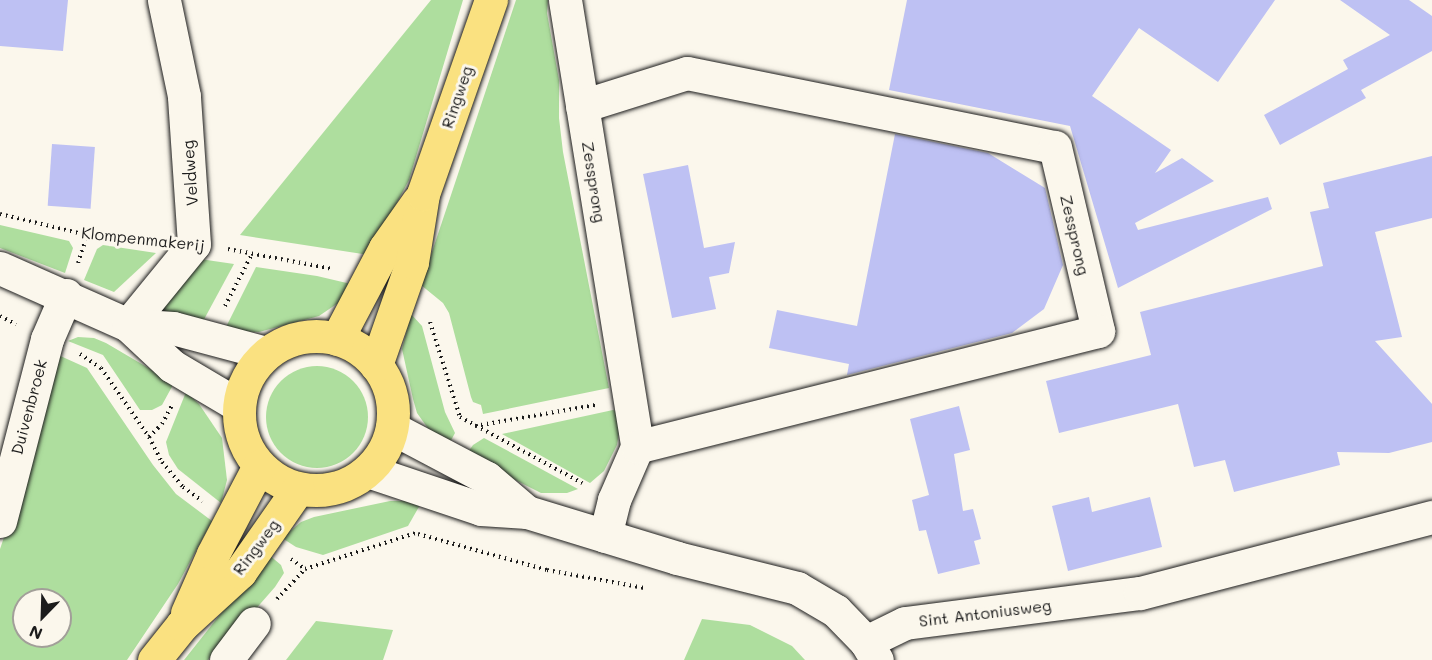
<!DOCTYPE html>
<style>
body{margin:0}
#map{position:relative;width:1432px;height:660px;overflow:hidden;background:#fbf7ec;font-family:Mali,sans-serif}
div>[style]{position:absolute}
.green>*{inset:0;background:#aede9e}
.round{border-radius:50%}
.building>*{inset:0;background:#bec1f3;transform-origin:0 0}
.path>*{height:4px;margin-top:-2px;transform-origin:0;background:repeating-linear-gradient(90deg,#1c1c1c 0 1.5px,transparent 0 6px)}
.roads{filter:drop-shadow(0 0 2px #1c1c1c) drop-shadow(0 0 2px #1c1c1c)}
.minor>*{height:33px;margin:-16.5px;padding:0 16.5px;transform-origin:16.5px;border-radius:16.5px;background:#fbf7ec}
.major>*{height:33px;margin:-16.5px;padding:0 16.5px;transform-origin:16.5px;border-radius:16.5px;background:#fae180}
.major>.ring{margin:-16.5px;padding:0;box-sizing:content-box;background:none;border:33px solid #fae180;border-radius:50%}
span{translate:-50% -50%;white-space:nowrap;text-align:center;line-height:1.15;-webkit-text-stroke:6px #fbf7ec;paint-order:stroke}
.street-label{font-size:16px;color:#1c1c1c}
.north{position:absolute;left:12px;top:588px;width:60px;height:60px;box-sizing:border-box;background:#fbf7ec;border:2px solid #a29f99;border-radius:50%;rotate:203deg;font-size:16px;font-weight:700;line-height:24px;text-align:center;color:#1c1c1c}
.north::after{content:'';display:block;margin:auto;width:21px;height:27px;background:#1c1c1c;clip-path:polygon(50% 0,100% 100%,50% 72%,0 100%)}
</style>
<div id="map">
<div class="green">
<div style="clip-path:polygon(431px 0,463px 0,409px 180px,369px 255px,240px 235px)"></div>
<div style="clip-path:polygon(516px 0,548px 0,547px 13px,559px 80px,559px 118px,563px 152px,609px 388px,483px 414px,481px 405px,473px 402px,471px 397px,449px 313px,443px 303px,421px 285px)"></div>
<div style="clip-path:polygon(0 225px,69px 241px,73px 248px,65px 273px,0 248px)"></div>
<div style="clip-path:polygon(103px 245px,156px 253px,114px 292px,84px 280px,97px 249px)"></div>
<div style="clip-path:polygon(193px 258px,234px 264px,201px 325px,158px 309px)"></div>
<div style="clip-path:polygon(256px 267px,317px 276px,351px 284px,341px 301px,319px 316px,259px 332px,224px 331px)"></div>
<div style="clip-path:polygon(411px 314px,422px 326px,445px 412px,455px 433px,448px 446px,432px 434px,417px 413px,413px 399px,402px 349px)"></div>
<div style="clip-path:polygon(78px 337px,94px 338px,106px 343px,174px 383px,162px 405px,152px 410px,140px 410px,103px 355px,68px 341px)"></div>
<div style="clip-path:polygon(evenodd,56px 354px,87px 368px,153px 465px,176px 494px,212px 521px,178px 584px,127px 660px,0 660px,0 549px,14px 508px,56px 354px,24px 600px,60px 600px,60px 636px,24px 636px,24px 600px)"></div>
<div class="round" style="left:266px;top:366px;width:102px;height:102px"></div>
<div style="clip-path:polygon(186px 392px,199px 404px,222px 438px,227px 480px,221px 503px,178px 469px,169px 455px,166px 442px)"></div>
<div style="clip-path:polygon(613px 410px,616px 411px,620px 427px,617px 445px,604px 471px,590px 483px,502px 434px)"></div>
<div style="clip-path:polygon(484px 438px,578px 489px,567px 493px,541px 493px,466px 455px,473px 445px)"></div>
<div style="clip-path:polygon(390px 501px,406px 501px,420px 505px,408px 526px,323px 555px,296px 547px,282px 538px,301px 522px,314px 517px)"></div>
<div style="clip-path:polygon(268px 554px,281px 565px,284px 573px,275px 587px,248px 618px,242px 615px,208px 660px,184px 660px)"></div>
<div style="clip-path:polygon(702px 619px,750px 625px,792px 646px,805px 660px,684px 660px)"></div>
<div style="clip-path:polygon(316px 621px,393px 630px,383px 660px,286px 660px)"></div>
</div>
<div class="building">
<div style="clip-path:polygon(0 0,68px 0,63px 51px,0 46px)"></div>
<div style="clip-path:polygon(907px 0,1275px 0,1218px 82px,1139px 28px,1092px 96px,1171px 150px,1155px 173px,1182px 158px,1214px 181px,1135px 223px,1138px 230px,1268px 197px,1272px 209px,1118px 288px,1070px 126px,889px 90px)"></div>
<div style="clip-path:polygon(1340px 0,1409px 0,1432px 16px,1432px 51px,1361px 90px,1366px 98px,1280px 145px,1264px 115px,1348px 69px,1343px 60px,1390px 35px)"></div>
<div style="clip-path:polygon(895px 134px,988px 153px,1045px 188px,1063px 265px,1044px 309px,1012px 333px,847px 375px,849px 364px,769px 348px,777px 310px,857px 326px)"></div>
<div style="left:52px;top:144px;width:43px;height:62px;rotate:4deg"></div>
<div style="clip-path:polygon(1432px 156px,1432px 218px,1375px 232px,1402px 337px,1375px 341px,1432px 404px,1432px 442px,1389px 453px,1337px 452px,1340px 465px,1234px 492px,1225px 460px,1194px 467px,1178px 404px,1059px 433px,1046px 381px,1151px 355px,1140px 312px,1323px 266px,1310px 212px,1329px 208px,1323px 183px)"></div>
<div style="clip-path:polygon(688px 165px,704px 248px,735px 242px,729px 273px,709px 277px,716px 309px,672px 318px,643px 174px)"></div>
<div style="clip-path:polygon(959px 406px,970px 450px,954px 454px,963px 511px,973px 509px,981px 539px,974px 541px,980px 564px,938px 574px,926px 530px,919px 531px,912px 500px,929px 495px,910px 419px)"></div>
<div style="clip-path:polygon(1089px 497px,1092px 512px,1150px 497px,1162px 547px,1068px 571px,1052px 506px)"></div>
</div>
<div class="path">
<div style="left:0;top:214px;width:89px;rotate:13.6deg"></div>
<div style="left:87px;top:235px;width:62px;rotate:4.6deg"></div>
<div style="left:228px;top:249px;width:107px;rotate:10.8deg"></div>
<div style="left:78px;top:263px;width:29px;rotate:-72deg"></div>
<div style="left:225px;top:306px;width:59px;rotate:-62.6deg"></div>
<div style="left:0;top:316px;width:18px;rotate:27deg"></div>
<div style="left:430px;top:322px;width:100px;rotate:72.5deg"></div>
<div style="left:460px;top:417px;width:139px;rotate:28.4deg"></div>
<div style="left:80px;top:354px;width:25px;rotate:34deg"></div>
<div style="left:101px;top:368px;width:84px;rotate:55.2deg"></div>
<div style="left:149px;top:437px;width:28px;rotate:63deg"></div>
<div style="left:162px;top:462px;width:33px;rotate:50deg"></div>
<div style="left:183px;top:487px;width:24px;rotate:36deg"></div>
<div style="left:475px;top:426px;width:122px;rotate:-9.9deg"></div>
<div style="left:149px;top:437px;width:18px;rotate:-45deg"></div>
<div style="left:162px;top:424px;width:21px;rotate:-62deg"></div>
<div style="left:418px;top:534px;width:134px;rotate:15.6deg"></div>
<div style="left:547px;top:570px;width:99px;rotate:10.5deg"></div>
<div style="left:291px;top:559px;width:17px;rotate:36deg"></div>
<div style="left:277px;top:599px;width:41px;rotate:-47deg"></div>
<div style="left:305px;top:569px;width:119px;rotate:-18.1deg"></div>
</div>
<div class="roads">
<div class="minor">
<div style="left:565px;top:0;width:453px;rotate:80.8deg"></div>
<div style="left:637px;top:447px;width:58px;rotate:113.5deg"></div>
<div style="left:614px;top:500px;width:37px;rotate:104deg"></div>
<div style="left:582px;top:106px;width:110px;rotate:-17.4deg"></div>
<div style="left:687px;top:73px;width:375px;rotate:11.4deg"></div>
<div style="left:1055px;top:147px;width:189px;rotate:76.8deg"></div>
<div style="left:1098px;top:331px;width:475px;rotate:165.9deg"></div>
<div style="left:0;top:268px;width:140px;rotate:24deg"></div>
<div style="left:128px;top:325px;width:60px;rotate:43deg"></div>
<div style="left:172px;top:366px;width:77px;rotate:30.6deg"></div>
<div style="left:128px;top:325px;width:104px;rotate:-50.8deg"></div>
<div style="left:194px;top:244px;width:148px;rotate:-93.9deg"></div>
<div style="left:184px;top:96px;width:98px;rotate:-101.8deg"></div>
<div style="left:128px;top:325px;width:45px;rotate:3.8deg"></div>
<div style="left:173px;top:328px;width:96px;rotate:15deg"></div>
<div style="left:392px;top:428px;width:107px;rotate:27.8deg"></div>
<div style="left:487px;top:478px;width:52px;rotate:40.4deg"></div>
<div style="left:368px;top:471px;width:119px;rotate:18.6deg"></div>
<div style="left:481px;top:509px;width:46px;rotate:3.7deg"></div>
<div style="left:527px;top:512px;width:157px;rotate:17deg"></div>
<div style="left:677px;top:558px;width:124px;rotate:14deg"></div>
<div style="left:797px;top:588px;width:45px;rotate:30.5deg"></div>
<div style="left:836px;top:611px;width:43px;rotate:45.9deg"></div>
<div style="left:866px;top:642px;width:21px;rotate:59deg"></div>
<div style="left:0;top:521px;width:188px;rotate:-75.5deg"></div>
<div style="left:47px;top:339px;width:48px;rotate:-66.6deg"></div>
<div style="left:866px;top:642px;width:43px;rotate:-26deg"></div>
<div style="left:905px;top:623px;width:237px;rotate:-7.3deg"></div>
<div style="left:1140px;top:593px;width:302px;rotate:-14.6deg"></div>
<div style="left:226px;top:660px;width:46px;rotate:-52.9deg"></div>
</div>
<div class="major">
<div class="ring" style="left:239px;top:336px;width:121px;height:121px"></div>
<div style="left:337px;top:339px;width:103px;rotate:-62.2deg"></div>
<div style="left:385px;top:248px;width:57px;rotate:-54.9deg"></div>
<div style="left:376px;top:365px;width:109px;rotate:-70.7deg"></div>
<div style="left:412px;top:262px;width:69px;rotate:-80.8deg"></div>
<div style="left:423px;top:194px;width:206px;rotate:-70.7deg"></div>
<div style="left:187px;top:613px;width:64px;rotate:-66.2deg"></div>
<div style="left:213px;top:554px;width:99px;rotate:-62.4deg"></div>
<div style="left:154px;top:660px;width:45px;rotate:-51.3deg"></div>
<div style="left:182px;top:625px;width:79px;rotate:-42.4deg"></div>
<div style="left:240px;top:572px;width:101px;rotate:-55.1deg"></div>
</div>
</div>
<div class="street-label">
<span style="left:457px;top:97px;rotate:-71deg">Ringweg</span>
<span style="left:190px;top:173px;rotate:-94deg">Veldweg</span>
<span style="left:594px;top:182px;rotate:81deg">Zessprong</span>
<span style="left:1075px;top:235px;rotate:77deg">Zessprong</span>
<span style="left:143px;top:239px;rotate:6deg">Klompenmakerij</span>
<span style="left:29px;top:407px;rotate:-75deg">Duivenbroek</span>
<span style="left:256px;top:547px;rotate:-53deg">Ringweg</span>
<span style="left:985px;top:613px;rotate:-7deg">Sint Antoniusweg</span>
</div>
<div class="north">N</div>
</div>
